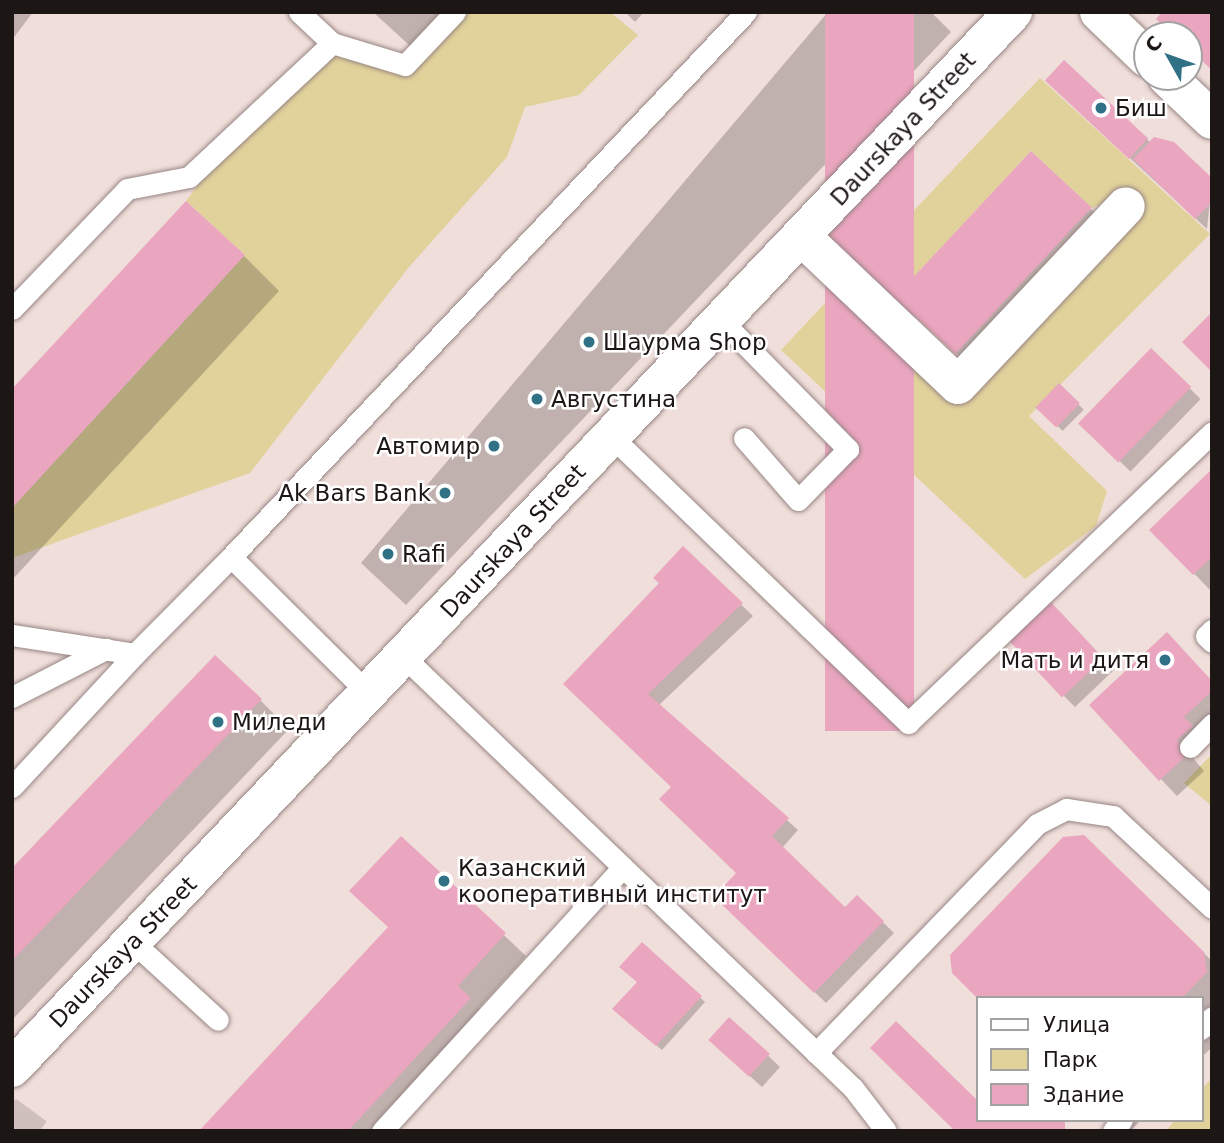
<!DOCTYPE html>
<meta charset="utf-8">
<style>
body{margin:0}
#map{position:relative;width:1224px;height:1143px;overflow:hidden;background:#f0dedb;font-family:"DejaVu Sans",sans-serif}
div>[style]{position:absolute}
.green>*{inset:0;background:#e1d29b}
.shadow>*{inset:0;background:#0003;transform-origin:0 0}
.building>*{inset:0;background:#eaa5bf;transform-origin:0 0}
.secondary-tunnel>*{height:38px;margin-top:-19px;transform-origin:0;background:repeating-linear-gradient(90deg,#d0c0bd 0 38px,transparent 0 57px)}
.roads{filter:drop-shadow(0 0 2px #978683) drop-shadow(0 0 2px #978683)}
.lane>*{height:21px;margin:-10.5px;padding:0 10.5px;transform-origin:10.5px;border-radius:10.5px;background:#fff}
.street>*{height:38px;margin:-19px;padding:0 19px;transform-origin:19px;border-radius:19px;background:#fff}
.secondary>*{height:38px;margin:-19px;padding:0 19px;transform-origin:19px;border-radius:19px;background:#fff}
.dots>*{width:19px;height:19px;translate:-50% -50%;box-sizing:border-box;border:4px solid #fff;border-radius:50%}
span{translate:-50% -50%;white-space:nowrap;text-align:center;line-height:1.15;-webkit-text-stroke:5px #fff;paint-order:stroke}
.poi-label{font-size:23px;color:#1c1615}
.left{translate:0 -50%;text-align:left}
.right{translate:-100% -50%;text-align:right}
.street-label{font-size:23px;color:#1c1615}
.frame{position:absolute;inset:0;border:14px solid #1c1615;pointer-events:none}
.legend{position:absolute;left:976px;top:996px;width:228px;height:126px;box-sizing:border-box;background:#fff;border:2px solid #a4a2a1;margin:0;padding:9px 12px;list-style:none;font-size:21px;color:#1c1615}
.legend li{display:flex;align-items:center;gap:14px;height:35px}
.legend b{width:35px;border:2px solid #a4a2a1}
.north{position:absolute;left:1133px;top:21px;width:70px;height:70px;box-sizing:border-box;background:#fff;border:2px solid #a4a2a1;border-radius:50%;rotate:310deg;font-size:19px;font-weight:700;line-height:28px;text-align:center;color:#1c1615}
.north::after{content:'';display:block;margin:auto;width:24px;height:32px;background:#317185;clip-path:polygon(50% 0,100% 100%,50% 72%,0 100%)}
</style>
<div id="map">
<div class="green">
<div style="clip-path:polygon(466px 12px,610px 12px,638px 35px,579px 95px,525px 107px,507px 157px,409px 267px,250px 473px,12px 558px,12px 508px,245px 255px,186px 201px,206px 174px,336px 54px,406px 74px)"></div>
<div style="clip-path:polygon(1040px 78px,1210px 234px,1029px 416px,1107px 491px,1096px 526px,1025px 579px,781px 350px,842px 285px,956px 392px,1127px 193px,1092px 208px,1031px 151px,895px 297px,861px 266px)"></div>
<div style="clip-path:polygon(1212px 754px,1212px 806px,1184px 783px)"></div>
<div style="clip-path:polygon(1212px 1078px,1212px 1131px,1166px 1131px,1175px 1120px,1201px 1120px,1201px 1090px)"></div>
</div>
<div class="shadow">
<div style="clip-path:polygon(12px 12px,33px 12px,12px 40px)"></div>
<div style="clip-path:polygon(373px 12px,459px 12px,420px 55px)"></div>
<div style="clip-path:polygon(625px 12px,644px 12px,635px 22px)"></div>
<div style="clip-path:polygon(828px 12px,931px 12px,951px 32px,406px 605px,361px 563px)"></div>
<div style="clip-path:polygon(1064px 62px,1151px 143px,1212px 181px,1207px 229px,1058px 92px)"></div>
<div style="clip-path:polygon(1091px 209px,1102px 220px,968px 364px,908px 308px)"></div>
<div style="clip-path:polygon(244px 256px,279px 291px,12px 580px,12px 392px)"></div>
<div style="left:1151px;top:351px;width:69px;height:101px;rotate:44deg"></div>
<div style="left:1059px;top:385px;width:35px;height:30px;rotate:45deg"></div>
<div style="clip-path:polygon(1212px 472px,1212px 590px,1211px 591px,1152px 530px)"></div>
<div style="clip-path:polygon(683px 549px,753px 616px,659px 705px,798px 830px,782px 848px,845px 909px,857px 897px,894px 933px,826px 1003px,716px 897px,738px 873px,673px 787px,566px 684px,662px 584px)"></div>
<div style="clip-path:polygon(1061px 613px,1114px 670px,1075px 707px,1064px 696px)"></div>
<div style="clip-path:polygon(1212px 682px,1212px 723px,1200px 734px,1208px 744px,1193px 758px,1204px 771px,1177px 796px,1091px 705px)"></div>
<div style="clip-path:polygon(260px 700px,289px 729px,12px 1020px,12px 871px)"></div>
<div style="clip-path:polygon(1083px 836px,1212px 961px,1212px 1047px,1201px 1058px,1201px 998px,979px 998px)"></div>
<div style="clip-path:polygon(401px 838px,526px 956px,479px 1008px,491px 1020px,389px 1131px,202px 1131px,390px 928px)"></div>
<div style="clip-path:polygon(642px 944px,705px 1002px,662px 1050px,620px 1014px,639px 982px)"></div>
<div style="clip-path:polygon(729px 1019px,780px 1067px,762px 1087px,722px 1051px)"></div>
<div style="clip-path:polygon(1105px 1120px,1141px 1120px,1132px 1129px,1114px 1129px)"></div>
</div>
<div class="building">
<div style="left:825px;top:12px;width:89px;height:719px"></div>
<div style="clip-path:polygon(1162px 12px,1212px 12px,1212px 70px,1189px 49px,1189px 35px,1173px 35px,1156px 19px)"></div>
<div style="left:1064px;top:60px;width:115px;height:28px;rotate:43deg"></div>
<div style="clip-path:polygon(1154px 137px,1174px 142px,1212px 178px,1212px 202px,1195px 219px,1133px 159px)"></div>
<div style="left:1031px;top:151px;width:83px;height:200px;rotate:43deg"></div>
<div style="clip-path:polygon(186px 201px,245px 255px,12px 508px,12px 389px)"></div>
<div style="clip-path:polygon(1212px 312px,1212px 372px,1182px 342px)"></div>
<div style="left:1151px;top:348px;width:56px;height:105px;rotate:44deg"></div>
<div style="left:1059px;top:383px;width:29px;height:34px;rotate:44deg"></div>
<div style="clip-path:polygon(1212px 469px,1212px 557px,1193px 575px,1149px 530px)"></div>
<div style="clip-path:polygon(683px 546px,743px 603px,648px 694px,789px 818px,772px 836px,845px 907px,857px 895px,884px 921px,814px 993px,714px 897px,736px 873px,659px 799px,671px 787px,563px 684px,659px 583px,653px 578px)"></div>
<div style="left:1049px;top:600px;width:80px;height:57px;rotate:47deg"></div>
<div style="clip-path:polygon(1167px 632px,1212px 681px,1212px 691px,1184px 717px,1193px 726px,1177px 740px,1189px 753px,1159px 781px,1089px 705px)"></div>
<div style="clip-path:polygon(215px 655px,262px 699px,12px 961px,12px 868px)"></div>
<div style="clip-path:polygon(1084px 835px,1204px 952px,1207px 972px,1182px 998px,977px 998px,952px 973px,950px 955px,1063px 837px)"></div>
<div style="clip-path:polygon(401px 836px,506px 933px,458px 986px,471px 998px,348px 1131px,199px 1131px,388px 927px,349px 891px)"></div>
<div style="clip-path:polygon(642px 942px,702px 996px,656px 1046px,612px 1009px,637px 982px,619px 967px)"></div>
<div style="left:729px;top:1017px;width:55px;height:31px;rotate:42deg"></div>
<div style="clip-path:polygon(896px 1021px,977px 1100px,977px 1120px,1065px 1122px,1065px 1131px,955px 1131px,870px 1048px)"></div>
</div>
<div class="secondary-tunnel">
<div style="left:16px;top:1131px;width:26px;rotate:-54deg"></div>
</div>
<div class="roads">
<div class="lane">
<div style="left:299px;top:12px;width:45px;rotate:43.2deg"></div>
<div style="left:12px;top:309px;width:166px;rotate:-46.2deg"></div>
<div style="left:127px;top:189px;width:63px;rotate:-11deg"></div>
<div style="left:189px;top:177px;width:196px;rotate:-43.1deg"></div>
<div style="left:332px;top:43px;width:76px;rotate:16.8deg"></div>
<div style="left:405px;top:65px;width:73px;rotate:-46.7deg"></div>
<div style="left:722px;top:321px;width:180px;rotate:45.5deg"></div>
<div style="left:848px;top:449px;width:71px;rotate:134.4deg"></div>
<div style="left:798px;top:500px;width:82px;rotate:-131.1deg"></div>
<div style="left:612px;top:437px;width:412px;rotate:44deg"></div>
<div style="left:908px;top:723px;width:421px;rotate:-43.7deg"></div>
<div style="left:1212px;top:630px;width:8px;rotate:135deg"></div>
<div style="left:1206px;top:636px;width:8px;rotate:45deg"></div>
<div style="left:12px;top:635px;width:124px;rotate:8.8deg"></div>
<div style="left:135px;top:654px;width:136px;rotate:-45.3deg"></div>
<div style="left:404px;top:657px;width:622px;rotate:43.83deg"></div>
<div style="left:853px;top:1088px;width:54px;rotate:52.5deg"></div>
<div style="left:369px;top:694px;width:194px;rotate:-135.2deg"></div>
<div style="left:231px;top:557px;width:750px;rotate:-46.62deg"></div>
<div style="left:12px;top:697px;width:106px;rotate:-27.1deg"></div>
<div style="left:1190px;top:747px;width:32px;rotate:-46deg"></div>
<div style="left:12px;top:787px;width:181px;rotate:-47.2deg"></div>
<div style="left:133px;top:942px;width:115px;rotate:42.5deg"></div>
<div style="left:1201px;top:1029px;width:16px;rotate:-47deg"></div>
<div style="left:816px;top:1053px;width:318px;rotate:-46deg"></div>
<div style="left:1037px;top:824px;width:33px;rotate:-27deg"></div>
<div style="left:1066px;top:809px;width:48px;rotate:8.5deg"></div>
<div style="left:1113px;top:816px;width:135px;rotate:42.9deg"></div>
<div style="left:382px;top:1131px;width:357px;rotate:-47.6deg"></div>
<div style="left:1113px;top:1131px;width:14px;rotate:-51deg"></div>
</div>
<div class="street">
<div style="left:1099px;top:12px;width:66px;rotate:43.8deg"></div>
<div style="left:1167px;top:77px;width:62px;rotate:43.7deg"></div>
<div style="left:801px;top:236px;width:216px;rotate:43.5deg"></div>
<div style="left:958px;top:385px;width:245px;rotate:-46.8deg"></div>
</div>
<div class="secondary">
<div style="left:12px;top:1068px;width:1455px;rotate:-46.53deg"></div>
</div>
</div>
<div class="dots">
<div style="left:1101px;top:108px;background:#317185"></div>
<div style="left:589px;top:342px;background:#317185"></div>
<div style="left:537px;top:399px;background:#317185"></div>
<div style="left:494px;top:446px;background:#317185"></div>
<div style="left:445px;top:493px;background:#317185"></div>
<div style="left:388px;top:554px;background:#317185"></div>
<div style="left:1165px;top:660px;background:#317185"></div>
<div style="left:218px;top:722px;background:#317185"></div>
<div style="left:444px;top:881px;background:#317185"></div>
</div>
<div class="poi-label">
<span class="left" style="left:1115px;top:108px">Биш</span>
<span class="left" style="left:603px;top:342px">Шаурма Shop</span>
<span class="left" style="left:551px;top:399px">Августина</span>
<span class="right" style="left:480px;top:446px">Автомир</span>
<span class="right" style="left:431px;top:493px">Ak Bars Bank</span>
<span class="left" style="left:402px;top:554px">Rafi</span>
<span class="right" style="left:1149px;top:660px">Мать и дитя</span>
<span class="left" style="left:232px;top:722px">Миледи</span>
<span class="left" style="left:458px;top:881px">Казанский<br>кооперативный институт</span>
</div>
<div class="street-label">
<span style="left:903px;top:129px;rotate:-47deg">Daurskaya Street</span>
<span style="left:513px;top:541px;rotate:-47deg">Daurskaya Street</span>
<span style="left:123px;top:952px;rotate:-46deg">Daurskaya Street</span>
</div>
<div class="frame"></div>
<ul class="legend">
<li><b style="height:9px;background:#fff"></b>Улица</li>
<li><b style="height:19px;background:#e1d29b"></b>Парк</li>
<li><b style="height:19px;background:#eaa5bf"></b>Здание</li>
</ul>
<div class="north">С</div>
</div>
